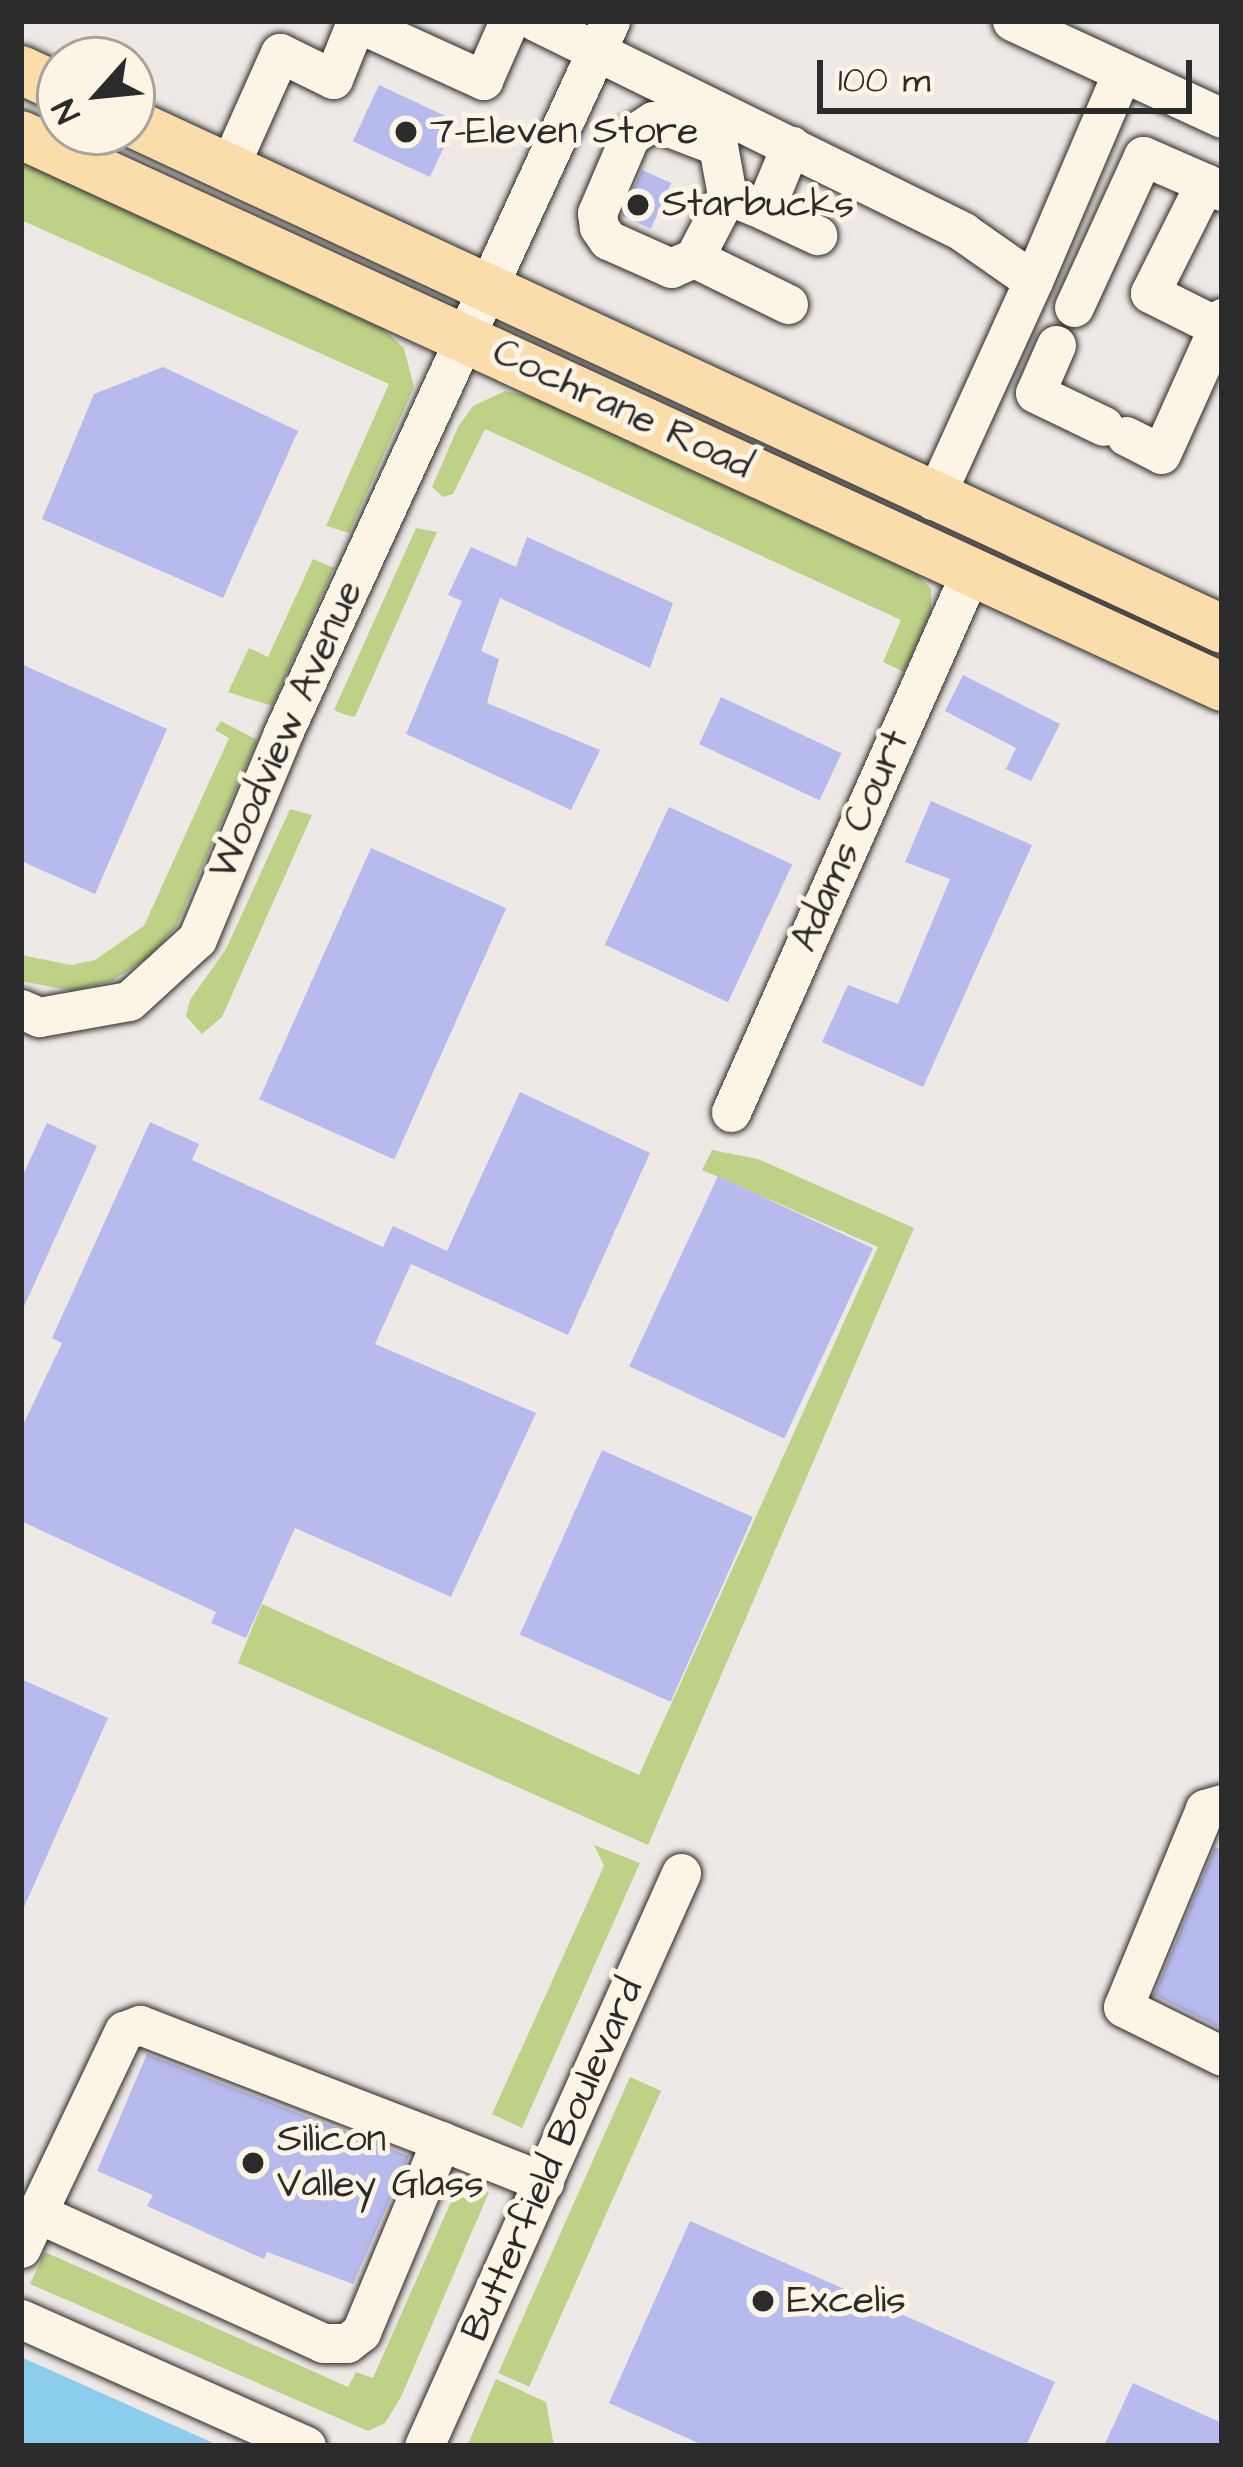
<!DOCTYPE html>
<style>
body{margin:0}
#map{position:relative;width:1243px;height:2467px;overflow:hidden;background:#eee9e6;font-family:"Architects Daughter",sans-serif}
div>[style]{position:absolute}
.green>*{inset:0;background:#bed287;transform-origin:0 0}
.water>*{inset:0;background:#8ccdee}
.building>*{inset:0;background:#b7baec;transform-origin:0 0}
.roads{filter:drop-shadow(0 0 3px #2b2b2b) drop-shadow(0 0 3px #2b2b2b)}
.minor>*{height:39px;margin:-19.5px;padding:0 19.5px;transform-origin:19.5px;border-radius:19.5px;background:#fcf5e5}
.major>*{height:48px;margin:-24px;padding:0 24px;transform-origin:24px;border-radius:24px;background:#fbddab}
.dots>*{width:33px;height:33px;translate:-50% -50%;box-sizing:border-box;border:6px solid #fcf5e5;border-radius:50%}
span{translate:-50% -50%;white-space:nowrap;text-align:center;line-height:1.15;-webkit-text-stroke:10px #fcf5e5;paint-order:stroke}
.poi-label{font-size:39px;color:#2b2b2b}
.left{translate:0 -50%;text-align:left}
.street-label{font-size:39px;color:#2b2b2b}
.frame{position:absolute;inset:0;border:24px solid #2b2b2b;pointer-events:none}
.north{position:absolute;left:36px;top:36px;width:120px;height:120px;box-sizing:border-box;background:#fcf5e5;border:3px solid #a8a49b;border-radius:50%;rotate:243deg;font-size:33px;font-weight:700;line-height:48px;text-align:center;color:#2b2b2b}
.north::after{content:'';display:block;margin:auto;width:42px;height:54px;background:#2b2b2b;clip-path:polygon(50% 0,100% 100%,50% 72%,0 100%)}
.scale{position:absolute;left:817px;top:60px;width:375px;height:54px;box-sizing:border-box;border:6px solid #2b2b2b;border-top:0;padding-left:15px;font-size:36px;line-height:42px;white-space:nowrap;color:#2b2b2b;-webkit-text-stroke:9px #fcf5e5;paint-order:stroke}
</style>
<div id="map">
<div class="green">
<div style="clip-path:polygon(21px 162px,383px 329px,404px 348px,414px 387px,349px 533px,326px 526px,389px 384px,21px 220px)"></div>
<div style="clip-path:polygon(505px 391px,530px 396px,918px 575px,931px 589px,931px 611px,904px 672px,883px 662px,901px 620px,485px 429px,453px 494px,443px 497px,432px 487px,458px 427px,473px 406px)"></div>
<div style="clip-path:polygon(416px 528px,437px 532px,355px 717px,345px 715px,334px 710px)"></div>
<div style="clip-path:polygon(313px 559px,334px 568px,272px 706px,228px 692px,249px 648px,268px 657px)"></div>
<div style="clip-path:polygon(221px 721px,257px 740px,176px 927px,149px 957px,112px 981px,72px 991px,21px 981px,21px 955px,71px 965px,95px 960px,144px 926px,229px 738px,215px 730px)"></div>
<div style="clip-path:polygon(290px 809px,312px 815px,222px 1017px,202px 1034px,186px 1016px,190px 1000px,226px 949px)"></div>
<div style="clip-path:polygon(712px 1150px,758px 1159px,914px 1228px,648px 1845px,238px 1663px,262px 1604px,639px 1775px,878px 1247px,702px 1170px)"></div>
<div style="clip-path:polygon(594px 1845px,640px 1863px,522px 2128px,492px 2114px,604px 1866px)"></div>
<div style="left:630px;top:2077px;width:34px;height:324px;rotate:24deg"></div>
<div style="clip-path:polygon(461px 2179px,489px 2192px,401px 2397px,385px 2423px,368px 2431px,30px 2284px,45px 2252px,348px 2387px,356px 2372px,373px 2378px)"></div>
<div style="clip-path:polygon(496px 2379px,546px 2402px,554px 2446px,467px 2446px)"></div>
</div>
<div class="water">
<div style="clip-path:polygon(21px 2357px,220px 2446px,21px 2446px)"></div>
</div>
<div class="building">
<div style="left:379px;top:85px;width:85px;height:62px;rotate:25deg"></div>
<div style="left:642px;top:170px;width:32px;height:50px;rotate:24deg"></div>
<div style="clip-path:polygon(163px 367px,298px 431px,223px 598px,42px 519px,94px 394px)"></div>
<div style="clip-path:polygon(527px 537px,673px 603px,650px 668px,500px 598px,481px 651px,499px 659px,487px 703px,600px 750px,571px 810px,406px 734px,462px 601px,448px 595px,471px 547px,516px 567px)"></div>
<div style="clip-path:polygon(21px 664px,167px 729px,95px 894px,21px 861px)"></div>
<div style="clip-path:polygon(963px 675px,1060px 724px,1031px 781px,1006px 769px,1016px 748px,945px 711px)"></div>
<div style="left:721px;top:697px;width:133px;height:52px;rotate:25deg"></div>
<div style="clip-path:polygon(931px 801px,1032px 845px,923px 1087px,822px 1042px,848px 985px,898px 1004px,950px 879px,905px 862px)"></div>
<div style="left:669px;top:807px;width:136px;height:152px;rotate:25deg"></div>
<div style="left:371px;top:848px;width:148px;height:275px;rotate:24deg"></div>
<div style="clip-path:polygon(520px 1092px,650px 1153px,568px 1335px,411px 1264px,375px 1344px,536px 1413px,451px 1597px,295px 1528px,246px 1638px,211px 1623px,216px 1612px,21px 1521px,21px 1429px,62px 1343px,52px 1338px,150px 1122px,199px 1144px,192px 1160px,383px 1247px,393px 1226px,447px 1251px)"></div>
<div style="clip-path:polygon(47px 1123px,97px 1146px,21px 1313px,21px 1179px)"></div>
<div style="left:718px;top:1176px;width:171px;height:210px;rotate:25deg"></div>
<div style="left:602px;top:1450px;width:165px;height:202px;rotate:24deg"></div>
<div style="clip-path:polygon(21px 1679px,108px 1718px,21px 1914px)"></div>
<div style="clip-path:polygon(1215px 1847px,1222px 1850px,1222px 2029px,1154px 1995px)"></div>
<div style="clip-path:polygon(147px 2054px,409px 2156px,353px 2284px,267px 2252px,264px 2259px,147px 2206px,153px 2195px,97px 2171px)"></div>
<div style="clip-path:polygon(690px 2221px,1055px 2382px,1026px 2446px,705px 2446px,609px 2403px)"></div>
<div style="clip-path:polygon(1133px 2383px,1222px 2423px,1222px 2446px,1104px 2446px)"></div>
</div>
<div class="roads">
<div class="minor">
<div style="left:535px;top:21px;width:477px;rotate:26.2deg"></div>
<div style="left:963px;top:232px;width:85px;rotate:35deg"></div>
<div style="left:1033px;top:281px;width:241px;rotate:114.5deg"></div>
<div style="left:1012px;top:21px;width:231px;rotate:24.8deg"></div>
<div style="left:228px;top:169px;width:127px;rotate:-65.9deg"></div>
<div style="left:280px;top:53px;width:59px;rotate:26.1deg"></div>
<div style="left:333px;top:79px;width:61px;rotate:-68deg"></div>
<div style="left:356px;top:22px;width:140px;rotate:24.5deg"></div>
<div style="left:483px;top:80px;width:64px;rotate:-66.2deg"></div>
<div style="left:1222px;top:191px;width:19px;rotate:-155deg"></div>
<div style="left:1205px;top:183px;width:123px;rotate:116.6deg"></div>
<div style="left:1150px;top:293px;width:76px;rotate:26.6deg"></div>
<div style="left:1218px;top:327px;width:10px;rotate:-66deg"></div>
<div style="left:764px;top:210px;width:59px;rotate:25.3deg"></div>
<div style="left:694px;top:258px;width:25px;rotate:157deg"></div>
<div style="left:671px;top:268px;width:69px;rotate:-156deg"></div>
<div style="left:608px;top:240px;width:16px;rotate:-125deg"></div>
<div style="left:599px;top:227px;width:14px;rotate:-98deg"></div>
<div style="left:597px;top:213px;width:84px;rotate:-66.8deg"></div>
<div style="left:630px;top:136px;width:27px;rotate:-33deg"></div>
<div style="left:653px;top:121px;width:70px;rotate:21deg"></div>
<div style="left:718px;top:146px;width:50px;rotate:79.6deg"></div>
<div style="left:1033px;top:281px;width:227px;rotate:-66.9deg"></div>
<div style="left:788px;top:304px;width:105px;rotate:-153.9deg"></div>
<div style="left:694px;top:258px;width:71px;rotate:-62.4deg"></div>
<div style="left:727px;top:195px;width:40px;rotate:22deg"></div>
<div style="left:764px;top:210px;width:70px;rotate:-67.4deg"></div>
<div style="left:1074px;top:307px;width:166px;rotate:-65.4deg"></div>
<div style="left:1143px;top:156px;width:68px;rotate:23.5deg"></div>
<div style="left:1056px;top:345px;width:52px;rotate:113.6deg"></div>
<div style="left:1035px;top:393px;width:76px;rotate:25.6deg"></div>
<div style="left:1126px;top:436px;width:39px;rotate:27deg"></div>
<div style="left:1161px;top:454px;width:139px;rotate:-65.8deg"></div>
<div style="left:21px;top:1009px;width:20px;rotate:24deg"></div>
<div style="left:39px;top:1017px;width:91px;rotate:-10.1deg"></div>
<div style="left:129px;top:1001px;width:92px;rotate:-42.4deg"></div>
<div style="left:197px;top:939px;width:223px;rotate:-67.3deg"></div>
<div style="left:283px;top:733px;width:784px;rotate:-65.33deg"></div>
<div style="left:731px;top:1112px;width:594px;rotate:-66.07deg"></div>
<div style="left:1222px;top:1804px;width:18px;rotate:164deg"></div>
<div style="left:1205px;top:1809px;width:214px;rotate:112.5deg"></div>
<div style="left:1123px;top:2007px;width:110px;rotate:26.3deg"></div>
<div style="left:37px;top:2213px;width:202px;rotate:-64.5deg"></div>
<div style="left:124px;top:2031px;width:17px;rotate:-21deg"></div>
<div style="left:140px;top:2025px;width:323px;rotate:21.1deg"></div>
<div style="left:21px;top:2248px;width:38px;rotate:-65deg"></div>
<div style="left:37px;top:2213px;width:314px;rotate:24.4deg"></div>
<div style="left:323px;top:2343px;width:24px"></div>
<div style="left:347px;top:2343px;width:18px;rotate:-38deg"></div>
<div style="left:361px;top:2332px;width:207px;rotate:-67.3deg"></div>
<div style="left:441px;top:2141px;width:111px;rotate:21.7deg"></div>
<div style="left:21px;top:2319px;width:312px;rotate:24deg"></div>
<div style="left:424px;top:2446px;width:628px;rotate:-65.84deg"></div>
</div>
<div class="major">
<div style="left:21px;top:70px;width:43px;rotate:24.8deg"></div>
<div style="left:132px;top:123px;width:1202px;rotate:24.9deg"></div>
<div style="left:21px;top:135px;width:1322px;rotate:24.68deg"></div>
</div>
</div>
<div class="dots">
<div style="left:406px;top:132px;background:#2b2b2b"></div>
<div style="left:638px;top:205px;background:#2b2b2b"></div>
<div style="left:253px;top:2163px;background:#2b2b2b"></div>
<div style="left:763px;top:2301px;background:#2b2b2b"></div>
</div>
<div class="poi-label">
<span class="left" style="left:430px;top:132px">7-Eleven Store</span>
<span class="left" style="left:662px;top:205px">Starbucks</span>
<span class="left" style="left:277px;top:2163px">Silicon<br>Valley Glass</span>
<span class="left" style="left:787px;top:2301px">Excelis</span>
</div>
<div class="street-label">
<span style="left:622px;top:410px;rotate:25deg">Cochrane Road</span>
<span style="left:287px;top:730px;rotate:-66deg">Woodview Avenue</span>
<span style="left:851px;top:841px;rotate:-66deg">Adams Court</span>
<span style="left:553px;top:2160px;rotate:-66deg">Butterfield Boulevard</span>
</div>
<div class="frame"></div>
<div class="north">N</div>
<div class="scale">100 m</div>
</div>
